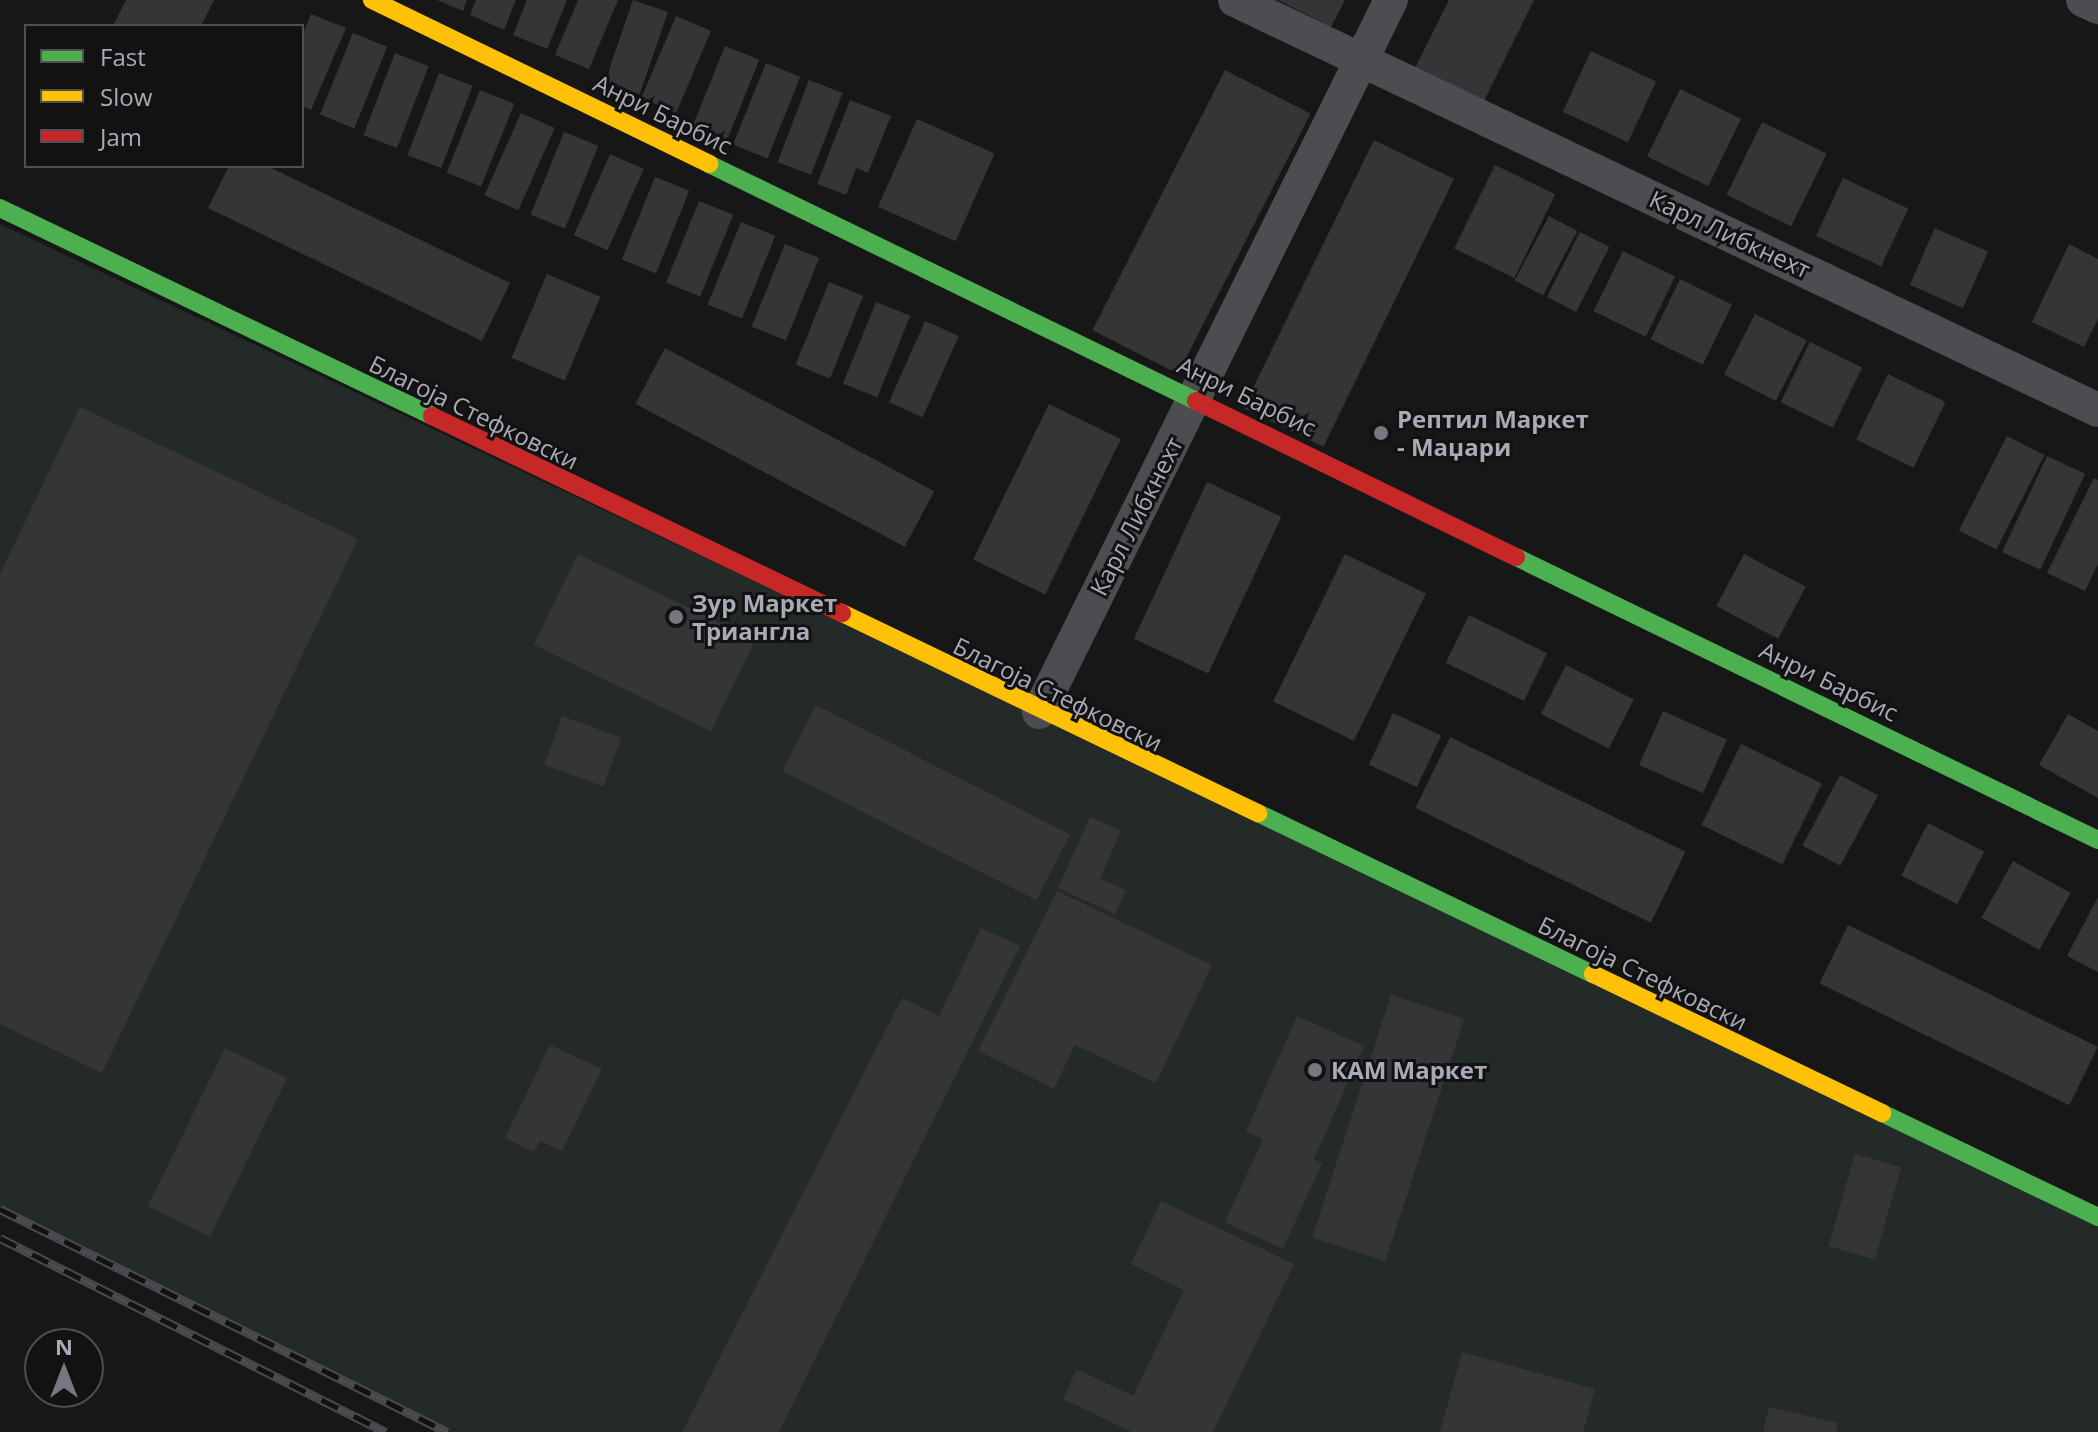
<!DOCTYPE html>
<meta charset="utf-8">
<style>
body{margin:0}
#map{position:relative;width:2098px;height:1432px;overflow:hidden;background:#171718;font-family:"Open Sans",sans-serif}
div>[style]{position:absolute}
.green>*{inset:0;background:#232a27}
.building>*{inset:0;background:#353537;transform-origin:0 0}
.street>*{height:34px;margin:-17px;padding:0 17px;transform-origin:17px;border-radius:17px;background:#4d4d51}
.fast>*{height:18px;margin:-9px;padding:0 9px;transform-origin:9px;border-radius:9px;background:#4caf50}
.slow>*{height:18px;margin:-9px;padding:0 9px;transform-origin:9px;border-radius:9px;background:#ffc107}
.jam>*{height:18px;margin:-9px;padding:0 9px;transform-origin:9px;border-radius:9px;background:#c62828}
.rail>*{height:9px;margin-top:-4.5px;transform-origin:0;background:repeating-linear-gradient(90deg,#121213 0 18px,#4b4a4e 0 36px);box-sizing:border-box;border-block:2px solid #4b4a4e}
.dots>*{width:22px;height:22px;translate:-50% -50%;box-sizing:border-box;border:4px solid #121213;border-radius:50%}
span{translate:-50% -50%;white-space:nowrap;text-align:center;line-height:1.15;-webkit-text-stroke:6px #121213;paint-order:stroke}
.street-label{font-size:24px;color:#aaaab7}
.poi-label{font-size:24px;color:#aaaab7;font-weight:700}
.left{translate:0 -50%;text-align:left}
.legend{position:absolute;left:24px;top:24px;width:280px;height:144px;box-sizing:border-box;background:#121213;border:2px solid #4f4f55;margin:0;padding:10px 14px;list-style:none;font-size:24px;color:#aaaab7}
.legend li{display:flex;align-items:center;gap:16px;height:40px}
.legend b{width:40px;border:2px solid #4f4f55}
.north{position:absolute;left:24px;top:1328px;width:80px;height:80px;box-sizing:border-box;background:#121213;border:2px solid #4f4f55;border-radius:50%;rotate:0deg;font-size:22px;font-weight:700;line-height:32px;text-align:center;color:#aaaab7}
.north::after{content:'';display:block;margin:auto;width:28px;height:36px;background:#77777f;clip-path:polygon(50% 0,100% 100%,50% 72%,0 100%)}
</style>
<div id="map">
<div class="green">
<div style="clip-path:polygon(0 224px,2098px 1218px,2098px 1432px,447px 1432px,0 1209px)"></div>
</div>
<div class="building">
<div style="clip-path:polygon(126px 0,214px 0,201px 26px,113px 26px)"></div>
<div style="clip-path:polygon(437px 0,467px 0,463px 11px)"></div>
<div style="clip-path:polygon(476px 0,516px 0,504px 30px,470px 15px)"></div>
<div style="clip-path:polygon(527px 0,567px 0,547px 49px,513px 35px)"></div>
<div style="clip-path:polygon(578px 0,618px 0,589px 69px,555px 55px)"></div>
<div style="left:633px;top:0;width:37px;height:87px;rotate:19deg"></div>
<div style="clip-path:polygon(1278px 0,1345px 0,1331px 27px)"></div>
<div style="clip-path:polygon(1449px 0,1534px 0,1484px 101px,1415px 68px)"></div>
<div style="clip-path:polygon(311px 14px,346px 28px,311px 110px,302px 106px,302px 36px)"></div>
<div style="left:676px;top:16px;width:38px;height:89px;rotate:23deg"></div>
<div style="left:353px;top:33px;width:37px;height:88px;rotate:22deg"></div>
<div style="left:725px;top:46px;width:37px;height:89px;rotate:22deg"></div>
<div style="left:1591px;top:51px;width:72px;height:67px;rotate:25deg"></div>
<div style="left:395px;top:53px;width:36px;height:88px;rotate:21deg"></div>
<div style="left:766px;top:63px;width:37px;height:88px;rotate:22deg"></div>
<div style="left:1225px;top:70px;width:96px;height:292px;rotate:27deg"></div>
<div style="left:439px;top:73px;width:36px;height:88px;rotate:21deg"></div>
<div style="left:809px;top:80px;width:36px;height:88px;rotate:21deg"></div>
<div style="left:1680px;top:89px;width:68px;height:75px;rotate:26deg"></div>
<div style="left:480px;top:90px;width:37px;height:89px;rotate:22deg"></div>
<div style="clip-path:polygon(850px 100px,891px 116px,868px 173px,856px 168px,846px 195px,817px 184px)"></div>
<div style="left:521px;top:113px;width:37px;height:90px;rotate:24deg"></div>
<div style="left:917px;top:119px;width:85px;height:96px;rotate:24deg"></div>
<div style="left:1762px;top:122px;width:72px;height:81px;rotate:26deg"></div>
<div style="left:564px;top:132px;width:37px;height:89px;rotate:22deg"></div>
<div style="left:1374px;top:140px;width:89px;height:298px;rotate:26deg"></div>
<div style="left:610px;top:154px;width:37px;height:89px;rotate:24deg"></div>
<div style="left:1495px;top:165px;width:67px;height:93px;rotate:26deg"></div>
<div style="clip-path:polygon(229px 166px,267px 166px,510px 283px,482px 341px,208px 208px)"></div>
<div style="left:655px;top:177px;width:37px;height:89px;rotate:22deg"></div>
<div style="left:1843px;top:178px;width:72px;height:64px;rotate:25deg"></div>
<div style="left:699px;top:201px;width:37px;height:88px;rotate:22deg"></div>
<div style="left:1549px;top:216px;width:32px;height:73px;rotate:28deg"></div>
<div style="left:741px;top:222px;width:37px;height:89px;rotate:22deg"></div>
<div style="left:1935px;top:228px;width:58px;height:62px;rotate:24deg"></div>
<div style="left:1580px;top:232px;width:33px;height:73px;rotate:27deg"></div>
<div style="left:785px;top:244px;width:37px;height:89px;rotate:22deg"></div>
<div style="clip-path:polygon(2069px 244px,2098px 259px,2098px 319px,2084px 347px,2032px 322px)"></div>
<div style="left:1623px;top:251px;width:58px;height:67px;rotate:26deg"></div>
<div style="left:547px;top:274px;width:58px;height:91px;rotate:23deg"></div>
<div style="left:1680px;top:279px;width:58px;height:67px;rotate:26deg"></div>
<div style="left:829px;top:282px;width:37px;height:89px;rotate:22deg"></div>
<div style="left:876px;top:302px;width:37px;height:88px;rotate:22deg"></div>
<div style="left:1755px;top:314px;width:58px;height:68px;rotate:27deg"></div>
<div style="left:925px;top:321px;width:37px;height:89px;rotate:24deg"></div>
<div style="left:1810px;top:342px;width:58px;height:67px;rotate:26deg"></div>
<div style="left:665px;top:348px;width:305px;height:63px;rotate:28deg"></div>
<div style="left:1888px;top:374px;width:64px;height:73px;rotate:26deg"></div>
<div style="left:1049px;top:404px;width:80px;height:173px;rotate:26deg"></div>
<div style="clip-path:polygon(80px 407px,358px 539px,102px 1073px,0 1024px,0 574px)"></div>
<div style="left:2007px;top:436px;width:42px;height:106px;rotate:27deg"></div>
<div style="left:2047px;top:456px;width:42px;height:106px;rotate:25deg"></div>
<div style="clip-path:polygon(2094px 478px,2098px 480px,2098px 564px,2085px 591px,2047px 573px)"></div>
<div style="left:1207px;top:482px;width:82px;height:173px;rotate:25deg"></div>
<div style="left:578px;top:554px;width:197px;height:101px;rotate:26deg"></div>
<div style="left:1345px;top:554px;width:90px;height:164px;rotate:26deg"></div>
<div style="left:1744px;top:554px;width:70px;height:59px;rotate:28deg"></div>
<div style="left:1469px;top:615px;width:87px;height:53px;rotate:26deg"></div>
<div style="left:1566px;top:665px;width:76px;height:55px;rotate:27deg"></div>
<div style="left:816px;top:705px;width:285px;height:74px;rotate:27deg"></div>
<div style="left:1663px;top:711px;width:70px;height:59px;rotate:24deg"></div>
<div style="left:1393px;top:713px;width:53px;height:57px;rotate:25deg"></div>
<div style="clip-path:polygon(2068px 714px,2098px 731px,2098px 798px,2039px 765px)"></div>
<div style="left:562px;top:716px;width:63px;height:52px;rotate:20deg"></div>
<div style="left:1450px;top:737px;width:262px;height:79px;rotate:26deg"></div>
<div style="left:1741px;top:744px;width:90px;height:90px;rotate:26deg"></div>
<div style="left:1840px;top:775px;width:43px;height:80px;rotate:28deg"></div>
<div style="clip-path:polygon(1090px 817px,1121px 831px,1100px 879px,1126px 890px,1115px 914px,1058px 888px)"></div>
<div style="left:1928px;top:823px;width:63px;height:59px;rotate:27deg"></div>
<div style="left:2013px;top:861px;width:66px;height:65px;rotate:29deg"></div>
<div style="clip-path:polygon(1057px 891px,1212px 965px,1156px 1083px,1075px 1045px,1054px 1089px,978px 1051px)"></div>
<div style="clip-path:polygon(2098px 897px,2098px 972px,2067px 956px)"></div>
<div style="left:1848px;top:925px;width:278px;height:65px;rotate:26deg"></div>
<div style="clip-path:polygon(981px 928px,1020px 946px,779px 1432px,682px 1432px,902px 998px,939px 1016px)"></div>
<div style="left:1391px;top:995px;width:77px;height:255px;rotate:18deg"></div>
<div style="clip-path:polygon(1297px 1016px,1364px 1046px,1314px 1159px,1322px 1163px,1283px 1249px,1225px 1222px,1263px 1139px,1246px 1131px)"></div>
<div style="clip-path:polygon(550px 1045px,602px 1069px,562px 1151px,540px 1141px,534px 1152px,505px 1138px)"></div>
<div style="left:225px;top:1048px;width:69px;height:176px;rotate:26deg"></div>
<div style="left:1855px;top:1154px;width:48px;height:96px;rotate:16deg"></div>
<div style="clip-path:polygon(1161px 1201px,1294px 1264px,1213px 1432px,1132px 1432px,1063px 1399px,1077px 1369px,1133px 1396px,1184px 1290px,1131px 1264px)"></div>
<div style="clip-path:polygon(1462px 1352px,1595px 1389px,1583px 1432px,1440px 1432px)"></div>
<div style="clip-path:polygon(1769px 1407px,1838px 1423px,1836px 1432px,1763px 1432px)"></div>
</div>
<div class="street">
<div style="left:1235px;top:0;width:955px;rotate:25.41deg"></div>
<div style="left:2083px;top:0;width:17px;rotate:25deg"></div>
<div style="left:1039px;top:712px;width:794px;rotate:-63.69deg"></div>
</div>
<div class="fast">
<div style="left:709px;top:164px;width:542px;rotate:25.95deg"></div>
<div style="left:0;top:208px;width:479px;rotate:25.7deg"></div>
<div style="left:1516px;top:557px;width:647px;rotate:25.93deg"></div>
<div style="left:1258px;top:813px;width:372px;rotate:25.7deg"></div>
<div style="left:1882px;top:1113px;width:240px;rotate:25.7deg"></div>
</div>
<div class="slow">
<div style="left:372px;top:0;width:375px;rotate:25.9deg"></div>
<div style="left:842px;top:613px;width:462px;rotate:25.7deg"></div>
<div style="left:1593px;top:974px;width:321px;rotate:25.7deg"></div>
</div>
<div class="jam">
<div style="left:1196px;top:401px;width:356px;rotate:26deg"></div>
<div style="left:432px;top:416px;width:455px;rotate:25.7deg"></div>
</div>
<div class="rail">
<div style="left:0;top:1209px;width:500px;rotate:26.5deg"></div>
<div style="left:0;top:1238px;width:432px;rotate:26.7deg"></div>
</div>
<div class="dots">
<div style="left:1381px;top:433px;background:#77777f"></div>
<div style="left:676px;top:617px;background:#77777f"></div>
<div style="left:1315px;top:1070px;background:#77777f"></div>
</div>
<div class="street-label">
<span style="left:663px;top:114px;rotate:26deg">Анри Барбис</span>
<span style="left:1730px;top:234px;rotate:25deg">Карл Либкнехт</span>
<span style="left:1247px;top:396px;rotate:26deg">Анри Барбис</span>
<span style="left:474px;top:412px;rotate:26deg">Благоја Стефковски</span>
<span style="left:1136px;top:516px;rotate:-63deg">Карл Либкнехт</span>
<span style="left:1829px;top:681px;rotate:26deg">Анри Барбис</span>
<span style="left:1058px;top:694px;rotate:26deg">Благоја Стефковски</span>
<span style="left:1643px;top:973px;rotate:26deg">Благоја Стефковски</span>
</div>
<div class="poi-label">
<span class="left" style="left:1397px;top:433px">Рептил Маркет<br>- Маџари</span>
<span class="left" style="left:692px;top:617px">Зур Маркет<br>Триангла</span>
<span class="left" style="left:1331px;top:1070px">КАМ Маркет</span>
</div>
<ul class="legend">
<li><b style="height:10px;background:#4caf50"></b>Fast</li>
<li><b style="height:10px;background:#ffc107"></b>Slow</li>
<li><b style="height:10px;background:#c62828"></b>Jam</li>
</ul>
<div class="north">N</div>
</div>
